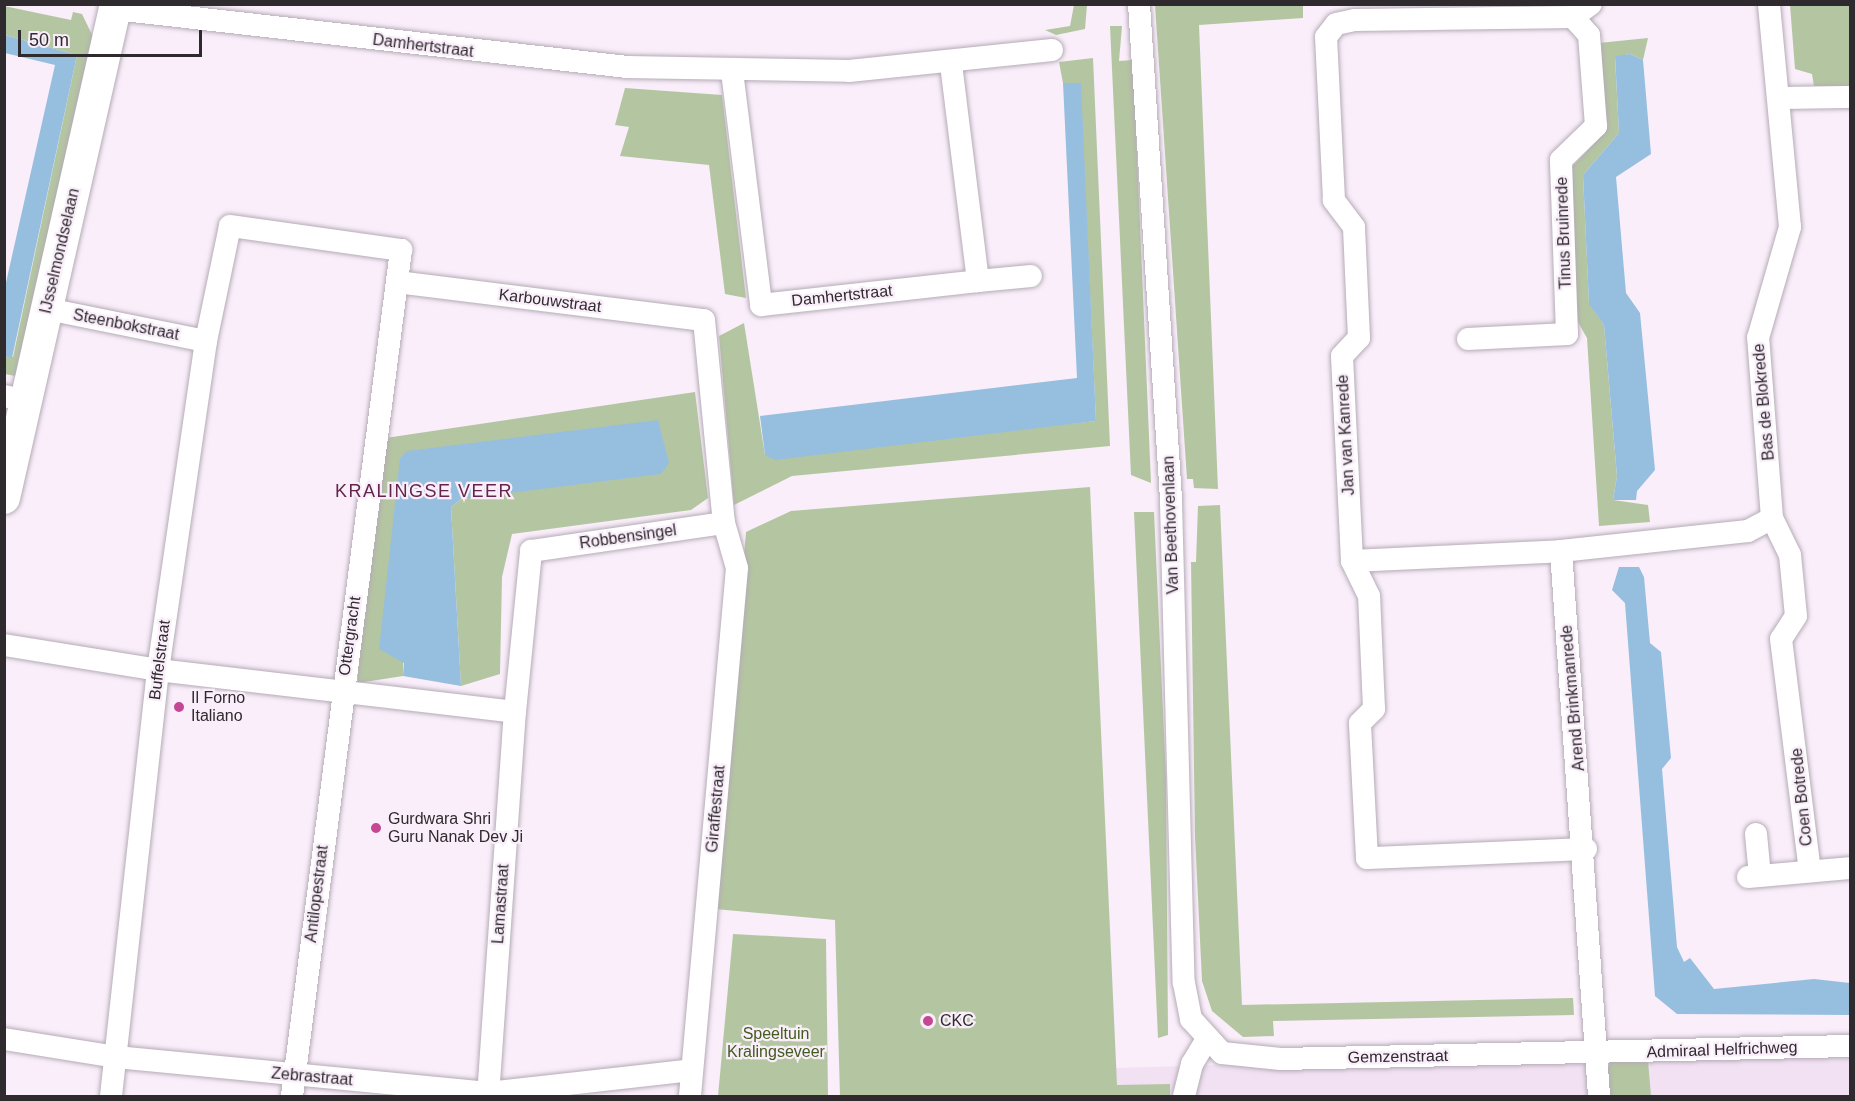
<!DOCTYPE html>
<style>
body{margin:0}
#map{position:relative;width:1855px;height:1101px;overflow:hidden;background:#f9eefa;font-family:Arial,sans-serif}
div>[style]{position:absolute}
.built>*{inset:0;background:#f1e1f3}
.green>*{inset:0;background:#b4c6a1}
.water>*{inset:0;background:#96bedf}
.roads{filter:drop-shadow(0 0 2px #b5abb6) drop-shadow(0 0 2px #b5abb6)}
.street>*{height:22px;margin:-11px;padding:0 11px;transform-origin:11px;border-radius:11px;background:#fff}
.secondary>*{height:32px;margin:-16px;padding:0 16px;transform-origin:16px;border-radius:16px;background:#fff}
.dots>*{width:16px;height:16px;translate:-50% -50%;box-sizing:border-box;border:3px solid #f9eefa;border-radius:50%}
span{translate:-50% -50%;white-space:nowrap;text-align:center;line-height:1.15;-webkit-text-stroke:4.5px #f9eefa;paint-order:stroke}
.street-label{font-size:16px;color:#2e2a2e}
.poi-label{font-size:16px;color:#2e2a2e}
.left{translate:0 -50%;text-align:left}
.park-label{font-size:16px;color:#425c1d}
.neighbourhood-label{font-size:18px;color:#63264a;letter-spacing:1.5px}
.frame{position:absolute;inset:0;border:6px solid #2e2a2e;pointer-events:none}
.scale{position:absolute;left:18px;top:30px;width:184px;height:27px;box-sizing:border-box;border:3px solid #2e2a2e;border-top:0;padding-left:8px;font-size:18px;line-height:21px;white-space:nowrap;color:#2e2a2e;-webkit-text-stroke:4px #f9eefa;paint-order:stroke}
</style>
<div id="map">
<div class="built">
<div style="clip-path:polygon(1850px 1047px,1850px 1096px,1117px 1096px,1116px 1068px)"></div>
</div>
<div class="green">
<div style="clip-path:polygon(1074px 5px,1087px 5px,1085px 29px,1056px 35px,1045px 30px,1070px 26px)"></div>
<div style="clip-path:polygon(1155px 5px,1303px 5px,1303px 18px,1199px 25px,1218px 489px,1194px 488px,1193px 479px,1187px 479px)"></div>
<div style="clip-path:polygon(1790px 5px,1850px 5px,1850px 86px,1814px 86px,1812px 74px,1795px 69px)"></div>
<div style="clip-path:polygon(4px 6px,71px 20px,73px 12px,82px 14px,95px 41px,22px 370px,15px 376px,5px 374px,5px 356px,13px 357px,77px 55px,5px 35px)"></div>
<div style="clip-path:polygon(1110px 26px,1122px 26px,1119px 61px,1133px 60px,1151px 483px,1131px 475px)"></div>
<div style="clip-path:polygon(1648px 38px,1643px 60px,1630px 54px,1615px 57px,1619px 133px,1583px 175px,1589px 303px,1604px 325px,1617px 476px,1613px 500px,1648px 505px,1650px 522px,1599px 526px,1587px 338px,1575px 317px,1568px 171px,1603px 134px,1599px 43px)"></div>
<div style="clip-path:polygon(1093px 58px,1110px 446px,792px 476px,734px 505px,719px 336px,744px 323px,765px 455px,1096px 421px,1080px 83px,1063px 83px,1059px 62px)"></div>
<div style="clip-path:polygon(625px 88px,722px 95px,746px 298px,725px 294px,709px 165px,620px 156px,629px 127px,615px 125px)"></div>
<div style="clip-path:polygon(695px 392px,708px 498px,691px 510px,512px 534px,502px 577px,500px 674px,461px 686px,451px 507px,461px 499px,407px 451px,403px 676px,358px 683px,356px 568px,372px 440px)"></div>
<div style="clip-path:polygon(1090px 487px,1117px 1085px,1170px 1084px,1170px 1096px,840px 1096px,835px 920px,715px 909px,746px 532px,791px 511px)"></div>
<div style="clip-path:polygon(1220px 505px,1242px 1005px,1573px 998px,1574px 1015px,1273px 1021px,1274px 1036px,1243px 1037px,1212px 1011px,1202px 981px,1195px 836px,1191px 562px,1196px 562px,1198px 506px)"></div>
<div style="clip-path:polygon(1134px 512px,1154px 512px,1166px 778px,1168px 1035px,1158px 1038px)"></div>
<div style="clip-path:polygon(733px 934px,826px 939px,828px 1096px,718px 1096px)"></div>
<div style="clip-path:polygon(1648px 1061px,1651px 1096px,1604px 1096px,1602px 1079px,1611px 1062px)"></div>
</div>
<div class="water">
<div style="clip-path:polygon(5px 35px,77px 55px,12px 358px,5px 356px,5px 287px,55px 65px,5px 53px)"></div>
<div style="clip-path:polygon(1630px 54px,1643px 60px,1651px 154px,1616px 177px,1626px 293px,1640px 313px,1655px 470px,1637px 491px,1636px 500px,1613px 500px,1617px 476px,1604px 325px,1589px 304px,1583px 175px,1619px 133px,1615px 56px)"></div>
<div style="clip-path:polygon(1063px 83px,1081px 83px,1096px 421px,775px 460px,765px 455px,760px 416px,1077px 378px)"></div>
<div style="clip-path:polygon(658px 420px,669px 463px,661px 474px,461px 499px,451px 507px,461px 686px,403px 676px,404px 663px,379px 649px,400px 458px,407px 451px)"></div>
<div style="clip-path:polygon(1619px 567px,1639px 567px,1644px 577px,1650px 643px,1661px 652px,1671px 758px,1662px 769px,1677px 947px,1684px 962px,1690px 958px,1714px 989px,1814px 979px,1850px 983px,1850px 1015px,1677px 1014px,1655px 996px,1625px 603px,1612px 590px)"></div>
</div>
<div class="roads">
<div class="street">
<div style="left:1139px;top:4px;width:499px;rotate:86.3deg"></div>
<div style="left:1171px;top:502px;width:481px;rotate:88.5deg"></div>
<div style="left:1184px;top:983px;width:37px;rotate:79deg"></div>
<div style="left:1191px;top:1019px;width:46px;rotate:47.6deg"></div>
<div style="left:1222px;top:1053px;width:59px;rotate:5.8deg"></div>
<div style="left:1281px;top:1059px;width:569px;rotate:-1.31deg"></div>
<div style="left:115px;top:9px;width:515px;rotate:6.46deg"></div>
<div style="left:627px;top:67px;width:222px;rotate:1deg"></div>
<div style="left:849px;top:71px;width:204px;rotate:-5.9deg"></div>
<div style="left:732px;top:71px;width:236px;rotate:82.9deg"></div>
<div style="left:761px;top:305px;width:218px;rotate:-6.3deg"></div>
<div style="left:978px;top:281px;width:220px;rotate:-97.1deg"></div>
<div style="left:1778px;top:98px;width:72px;rotate:-0.8deg"></div>
<div style="left:978px;top:281px;width:53px;rotate:-5.4deg"></div>
<div style="left:397px;top:282px;width:309px;rotate:7.1deg"></div>
<div style="left:704px;top:320px;width:204px;rotate:84.4deg"></div>
<div style="left:724px;top:523px;width:47px;rotate:73.9deg"></div>
<div style="left:737px;top:568px;width:530px;rotate:95.09deg"></div>
<div style="left:47px;top:309px;width:162px;rotate:11.4deg"></div>
<div style="left:1468px;top:339px;width:99px;rotate:-2.9deg"></div>
<div style="left:1567px;top:334px;width:174px;rotate:-92deg"></div>
<div style="left:1561px;top:160px;width:49px;rotate:-44.2deg"></div>
<div style="left:1596px;top:126px;width:91px;rotate:-94.4deg"></div>
<div style="left:1589px;top:35px;width:24px;rotate:-132deg"></div>
<div style="left:4px;top:396px;width:25px;rotate:12deg"></div>
<div style="left:1772px;top:518px;width:41px;rotate:64.1deg"></div>
<div style="left:1790px;top:555px;width:61px;rotate:84.4deg"></div>
<div style="left:1796px;top:616px;width:27px;rotate:123deg"></div>
<div style="left:1781px;top:639px;width:234px;rotate:82.9deg"></div>
<div style="left:1561px;top:551px;width:188px;rotate:-6.1deg"></div>
<div style="left:1748px;top:531px;width:27px;rotate:-28deg"></div>
<div style="left:1772px;top:518px;width:181px;rotate:-94.4deg"></div>
<div style="left:1758px;top:338px;width:116px;rotate:-73.9deg"></div>
<div style="left:1790px;top:227px;width:224px;rotate:-95.4deg"></div>
<div style="left:1352px;top:561px;width:209px;rotate:-2.7deg"></div>
<div style="left:1561px;top:551px;width:546px;rotate:86.01deg"></div>
<div style="left:4px;top:645px;width:156px;rotate:9.2deg"></div>
<div style="left:158px;top:670px;width:359px;rotate:6.7deg"></div>
<div style="left:515px;top:712px;width:162px;rotate:-84.3deg"></div>
<div style="left:531px;top:551px;width:195px;rotate:-8.3deg"></div>
<div style="left:1756px;top:834px;width:42px;rotate:84.6deg"></div>
<div style="left:1586px;top:849px;width:219px;rotate:177.6deg"></div>
<div style="left:1367px;top:858px;width:135px;rotate:-93deg"></div>
<div style="left:1360px;top:723px;width:20px;rotate:-45deg"></div>
<div style="left:1374px;top:709px;width:113px;rotate:-92.5deg"></div>
<div style="left:1369px;top:596px;width:39px;rotate:-116deg"></div>
<div style="left:1352px;top:561px;width:205px;rotate:-92.8deg"></div>
<div style="left:1342px;top:356px;width:25px;rotate:-47deg"></div>
<div style="left:1359px;top:338px;width:111px;rotate:-92.6deg"></div>
<div style="left:1354px;top:227px;width:34px;rotate:-127deg"></div>
<div style="left:1334px;top:200px;width:163px;rotate:-92.8deg"></div>
<div style="left:1326px;top:37px;width:16px;rotate:-52deg"></div>
<div style="left:1336px;top:24px;width:19px;rotate:-12deg"></div>
<div style="left:1355px;top:20px;width:218px;rotate:-0.8deg"></div>
<div style="left:1573px;top:17px;width:22px;rotate:-36deg"></div>
<div style="left:1748px;top:877px;width:102px;rotate:-5deg"></div>
<div style="left:4px;top:1039px;width:113px;rotate:9.1deg"></div>
<div style="left:116px;top:1057px;width:374px;rotate:5.5deg"></div>
<div style="left:488px;top:1093px;width:205px;rotate:-6.4deg"></div>
<div style="left:111px;top:1096px;width:429px;rotate:-83.7deg"></div>
<div style="left:158px;top:670px;width:332px;rotate:-81.7deg"></div>
<div style="left:206px;top:341px;width:117px;rotate:-78.2deg"></div>
<div style="left:230px;top:226px;width:173px;rotate:8deg"></div>
<div style="left:401px;top:250px;width:853px;rotate:97.34deg"></div>
<div style="left:488px;top:1096px;width:385px;rotate:-86deg"></div>
<div style="left:1184px;top:1096px;width:33px;rotate:-76deg"></div>
<div style="left:1192px;top:1064px;width:27px;rotate:-59deg"></div>
</div>
<div class="secondary">
<div style="left:4px;top:498px;width:507px;rotate:-77.23deg"></div>
</div>
</div>
<div class="dots">
<div style="left:179px;top:707px;background:#c54794"></div>
<div style="left:376px;top:828px;background:#c54794"></div>
<div style="left:928px;top:1021px;background:#c54794"></div>
</div>
<div class="street-label">
<span style="left:423px;top:46px;rotate:7deg">Damhertstraat</span>
<span style="left:1564px;top:233px;rotate:-92deg">Tinus Bruinrede</span>
<span style="left:60px;top:251px;rotate:-77deg">IJsselmondselaan</span>
<span style="left:842px;top:296px;rotate:-6deg">Damhertstraat</span>
<span style="left:550px;top:301px;rotate:7deg">Karbouwstraat</span>
<span style="left:126px;top:325px;rotate:11deg">Steenbokstraat</span>
<span style="left:1764px;top:402px;rotate:-95deg">Bas de Blokrede</span>
<span style="left:1346px;top:435px;rotate:-93deg">Jan van Kanrede</span>
<span style="left:1171px;top:525px;rotate:-92deg">Van Beethovenlaan</span>
<span style="left:628px;top:537px;rotate:-8deg">Robbensingel</span>
<span style="left:350px;top:636px;rotate:-82deg">Ottergracht</span>
<span style="left:160px;top:660px;rotate:-83deg">Buffelstraat</span>
<span style="left:1573px;top:698px;rotate:-95deg">Arend Brinkmanrede</span>
<span style="left:1802px;top:797px;rotate:-96deg">Coen Botrede</span>
<span style="left:716px;top:809px;rotate:-85deg">Giraffestraat</span>
<span style="left:317px;top:894px;rotate:-83deg">Antilopestraat</span>
<span style="left:501px;top:904px;rotate:-86deg">Lamastraat</span>
<span style="left:1722px;top:1050px;rotate:-2deg">Admiraal Helfrichweg</span>
<span style="left:1398px;top:1057px;rotate:-1deg">Gemzenstraat</span>
<span style="left:312px;top:1077px;rotate:5deg">Zebrastraat</span>
</div>
<div class="poi-label">
<span class="left" style="left:191px;top:707px">Il Forno<br>Italiano</span>
<span class="left" style="left:388px;top:828px">Gurdwara Shri<br>Guru Nanak Dev Ji</span>
<span class="left" style="left:940px;top:1021px">CKC</span>
</div>
<div class="park-label">
<span style="left:776px;top:1043px">Speeltuin<br>Kralingseveer</span>
</div>
<div class="neighbourhood-label">
<span style="left:424px;top:491px">KRALINGSE VEER</span>
</div>
<div class="frame"></div>
<div class="scale">50 m</div>
</div>
